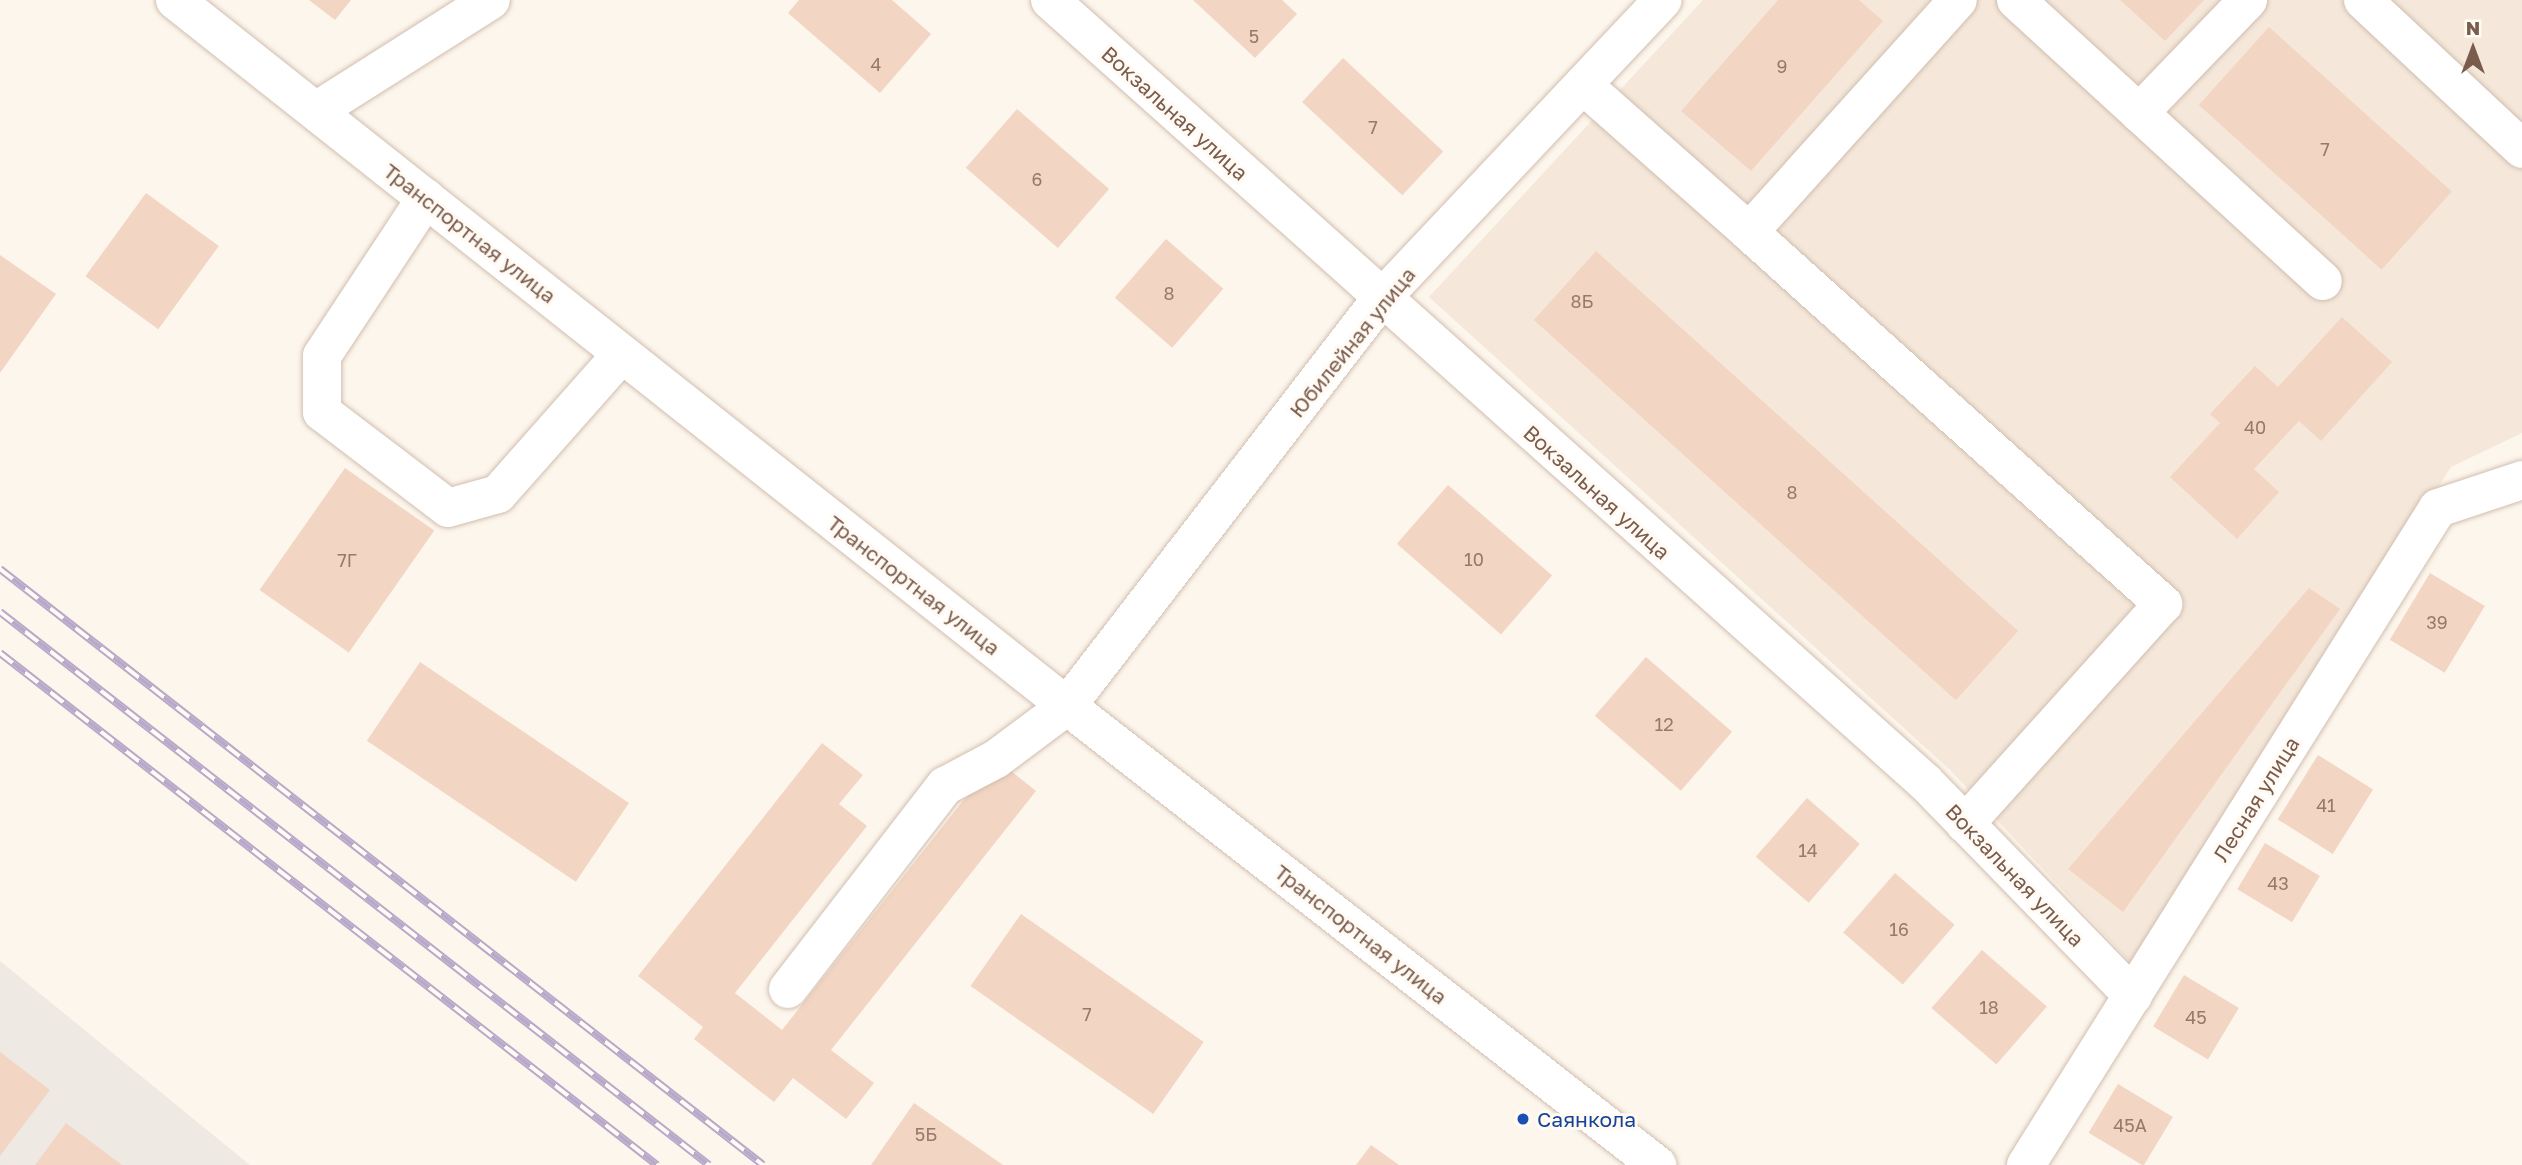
<!DOCTYPE html>
<meta charset="utf-8">
<style>
body{margin:0}
#map{position:relative;width:2522px;height:1165px;overflow:hidden;background:#fdf6ec;font-family:"Golos Text",sans-serif}
div>[style]{position:absolute}
.residential>*{inset:0;background:#f5e8da}
.industrial>*{inset:0;background:#efe9e4}
.building>*{inset:0;background:#f3d5c3;transform-origin:0 0}
.roads{filter:drop-shadow(0 0 2px #d1beb0) drop-shadow(0 0 2px #d1beb0)}
.minor>*{height:38px;margin:-19px;padding:0 19px;transform-origin:19px;border-radius:19px;background:#fff}
.rail>*{height:8px;margin-top:-4px;transform-origin:0;background:repeating-linear-gradient(90deg,#fffaf3 0 16px,#b9a8c9 0 32px);box-sizing:border-box;border-block:2px solid #b9a8c9}
.dots>*{width:19px;height:19px;translate:-50% -50%;box-sizing:border-box;border:4px solid #fffaf3;border-radius:50%}
span{translate:-50% -50%;white-space:nowrap;text-align:center;line-height:1.15;-webkit-text-stroke:6px #fffaf3;paint-order:stroke}
.number-label{font-size:18px;color:#987a6a}
.number-label span{-webkit-text-stroke-width:0}
.street-label{font-size:21px;color:#7a5c4d}
.transit-label{font-size:21px;color:#164399}
.left{translate:0 -50%;text-align:left}
.north{position:absolute;left:2438px;top:14px;width:70px;height:70px;-webkit-text-stroke:5px #fffaf3;paint-order:stroke;rotate:0deg;font-size:19px;font-weight:700;line-height:28px;text-align:center;color:#7a5c4d}
.north::after{content:'';display:block;margin:auto;width:24px;height:32px;background:#7a5c4d;clip-path:polygon(50% 0,100% 100%,50% 72%,0 100%)}
</style>
<div id="map">
<div class="residential">
<div style="clip-path:polygon(1703px 0,2522px 0,2522px 433px,2451px 467px,2132px 964px,1950px 770px,1429px 297px)"></div>
</div>
<div class="industrial">
<div style="clip-path:polygon(0 961px,250px 1165px,0 1165px)"></div>
</div>
<div class="building">
<div style="clip-path:polygon(309px 0,351px 0,335px 20px)"></div>
<div style="clip-path:polygon(799px 0,892px 0,931px 34px,880px 93px,788px 13px)"></div>
<div style="clip-path:polygon(1193px 0,1282px 0,1297px 14px,1255px 58px)"></div>
<div style="clip-path:polygon(1778px 0,1859px 0,1883px 21px,1751px 171px,1681px 111px)"></div>
<div style="clip-path:polygon(2120px 0,2204px 0,2165px 41px)"></div>
<div style="left:2269px;top:27px;width:246px;height:105px;rotate:42deg"></div>
<div style="left:1343px;top:58px;width:137px;height:60px;rotate:43deg"></div>
<div style="left:1017px;top:109px;width:122px;height:78px;rotate:41deg"></div>
<div style="left:146px;top:193px;width:90px;height:103px;rotate:36deg"></div>
<div style="left:1166px;top:239px;width:76px;height:78px;rotate:41deg"></div>
<div style="left:1596px;top:251px;width:568px;height:93px;rotate:42deg"></div>
<div style="clip-path:polygon(0 255px,56px 294px,0 373px)"></div>
<div style="clip-path:polygon(2342px 317px,2392px 362px,2321px 441px,2299px 421px,2254px 469px,2279px 492px,2237px 539px,2170px 477px,2220px 423px,2210px 414px,2255px 366px,2278px 387px)"></div>
<div style="left:345px;top:468px;width:109px;height:149px;rotate:35deg"></div>
<div style="left:1448px;top:485px;width:138px;height:78px;rotate:41deg"></div>
<div style="left:2430px;top:573px;width:64px;height:78px;rotate:31deg"></div>
<div style="clip-path:polygon(2309px 588px,2340px 609px,2123px 912px,2068px 869px)"></div>
<div style="left:1646px;top:657px;width:114px;height:78px;rotate:41deg"></div>
<div style="left:420px;top:662px;width:252px;height:95px;rotate:34deg"></div>
<div style="clip-path:polygon(822px 743px,863px 775px,839px 804px,867px 826px,735px 993px,782px 1030px,996px 759px,1036px 791px,831px 1050px,874px 1083px,846px 1119px,793px 1078px,774px 1102px,694px 1039px,703px 1027px,638px 976px)"></div>
<div style="left:2318px;top:755px;width:65px;height:76px;rotate:32deg"></div>
<div style="left:1807px;top:798px;width:70px;height:78px;rotate:41deg"></div>
<div style="left:2265px;top:843px;width:64px;height:54px;rotate:31deg"></div>
<div style="left:1895px;top:873px;width:79px;height:79px;rotate:41deg"></div>
<div style="left:1021px;top:914px;width:223px;height:88px;rotate:35deg"></div>
<div style="left:1982px;top:950px;width:86px;height:77px;rotate:41deg"></div>
<div style="left:2184px;top:975px;width:64px;height:60px;rotate:31deg"></div>
<div style="clip-path:polygon(0 1052px,50px 1090px,0 1156px)"></div>
<div style="left:2118px;top:1084px;width:64px;height:57px;rotate:31deg"></div>
<div style="clip-path:polygon(914px 1103px,1003px 1165px,871px 1165px)"></div>
<div style="clip-path:polygon(66px 1123px,122px 1165px,35px 1165px)"></div>
<div style="clip-path:polygon(1371px 1145px,1399px 1165px,1356px 1165px)"></div>
</div>
<div class="roads">
<div class="minor">
<div style="left:175px;top:0;width:1138px;rotate:38.36deg"></div>
<div style="left:1067px;top:706px;width:748px;rotate:37.88deg"></div>
<div style="left:1050px;top:0;width:1175px;rotate:41.79deg"></div>
<div style="left:1926px;top:783px;width:297px;rotate:45.8deg"></div>
<div style="left:2016px;top:0;width:416px;rotate:42.5deg"></div>
<div style="left:2363px;top:0;width:218px;rotate:43.1deg"></div>
<div style="left:1583px;top:85px;width:222px;rotate:41.5deg"></div>
<div style="left:1749px;top:232px;width:312px;rotate:-48deg"></div>
<div style="left:316px;top:111px;width:207px;rotate:-32.4deg"></div>
<div style="left:2139px;top:113px;width:157px;rotate:-46deg"></div>
<div style="left:426px;top:198px;width:189px;rotate:123.4deg"></div>
<div style="left:322px;top:356px;width:56px;rotate:90deg"></div>
<div style="left:322px;top:412px;width:158px;rotate:37.3deg"></div>
<div style="left:448px;top:508px;width:52px;rotate:-15.6deg"></div>
<div style="left:498px;top:494px;width:187px;rotate:-48.5deg"></div>
<div style="left:1749px;top:232px;width:557px;rotate:41.94deg"></div>
<div style="left:2163px;top:604px;width:296px;rotate:132deg"></div>
<div style="left:788px;top:989px;width:257px;rotate:-52.3deg"></div>
<div style="left:945px;top:786px;width:58px;rotate:-27.9deg"></div>
<div style="left:996px;top:759px;width:89px;rotate:-36.7deg"></div>
<div style="left:1067px;top:706px;width:513px;rotate:-52.37deg"></div>
<div style="left:1380px;top:300px;width:412px;rotate:-46.7deg"></div>
<div style="left:2026px;top:1165px;width:775px;rotate:-57.91deg"></div>
<div style="left:2438px;top:508px;width:89px;rotate:-18.4deg"></div>
</div>
</div>
<div class="rail">
<div style="left:0;top:569px;width:968px;rotate:37.99deg"></div>
<div style="left:0;top:612px;width:899px;rotate:37.95deg"></div>
<div style="left:0;top:653px;width:833px;rotate:37.93deg"></div>
</div>
<div class="dots">
<div style="left:1523px;top:1119px;background:#1a4fb4"></div>
</div>
<div class="number-label">
<span style="left:1254px;top:36px">5</span>
<span style="left:876px;top:64px">4</span>
<span style="left:1782px;top:66px">9</span>
<span style="left:1373px;top:127px">7</span>
<span style="left:2325px;top:149px">7</span>
<span style="left:1037px;top:179px">6</span>
<span style="left:1169px;top:293px">8</span>
<span style="left:1582px;top:301px">8Б</span>
<span style="left:2255px;top:427px">40</span>
<span style="left:1792px;top:492px">8</span>
<span style="left:1474px;top:559px">10</span>
<span style="left:347px;top:560px">7Г</span>
<span style="left:2437px;top:622px">39</span>
<span style="left:1664px;top:724px">12</span>
<span style="left:2326px;top:805px">41</span>
<span style="left:1808px;top:850px">14</span>
<span style="left:2278px;top:883px">43</span>
<span style="left:1899px;top:929px">16</span>
<span style="left:1989px;top:1007px">18</span>
<span style="left:1087px;top:1014px">7</span>
<span style="left:2196px;top:1017px">45</span>
<span style="left:2130px;top:1125px">45А</span>
<span style="left:926px;top:1134px">5Б</span>
</div>
<div class="street-label">
<span style="left:1175px;top:113px;rotate:42deg">Вокзальная улица</span>
<span style="left:470px;top:233px;rotate:38deg">Транспортная улица</span>
<span style="left:1352px;top:342px;rotate:-51deg">Юбилейная улица</span>
<span style="left:1597px;top:492px;rotate:42deg">Вокзальная улица</span>
<span style="left:914px;top:585px;rotate:38deg">Транспортная улица</span>
<span style="left:2256px;top:799px;rotate:-58deg">Лесная улица</span>
<span style="left:2015px;top:875px;rotate:46deg">Вокзальная улица</span>
<span style="left:1361px;top:934px;rotate:38deg">Транспортная улица</span>
</div>
<div class="transit-label">
<span class="left" style="left:1537px;top:1119px">Саянкола</span>
</div>
<div class="north">N</div>
</div>
